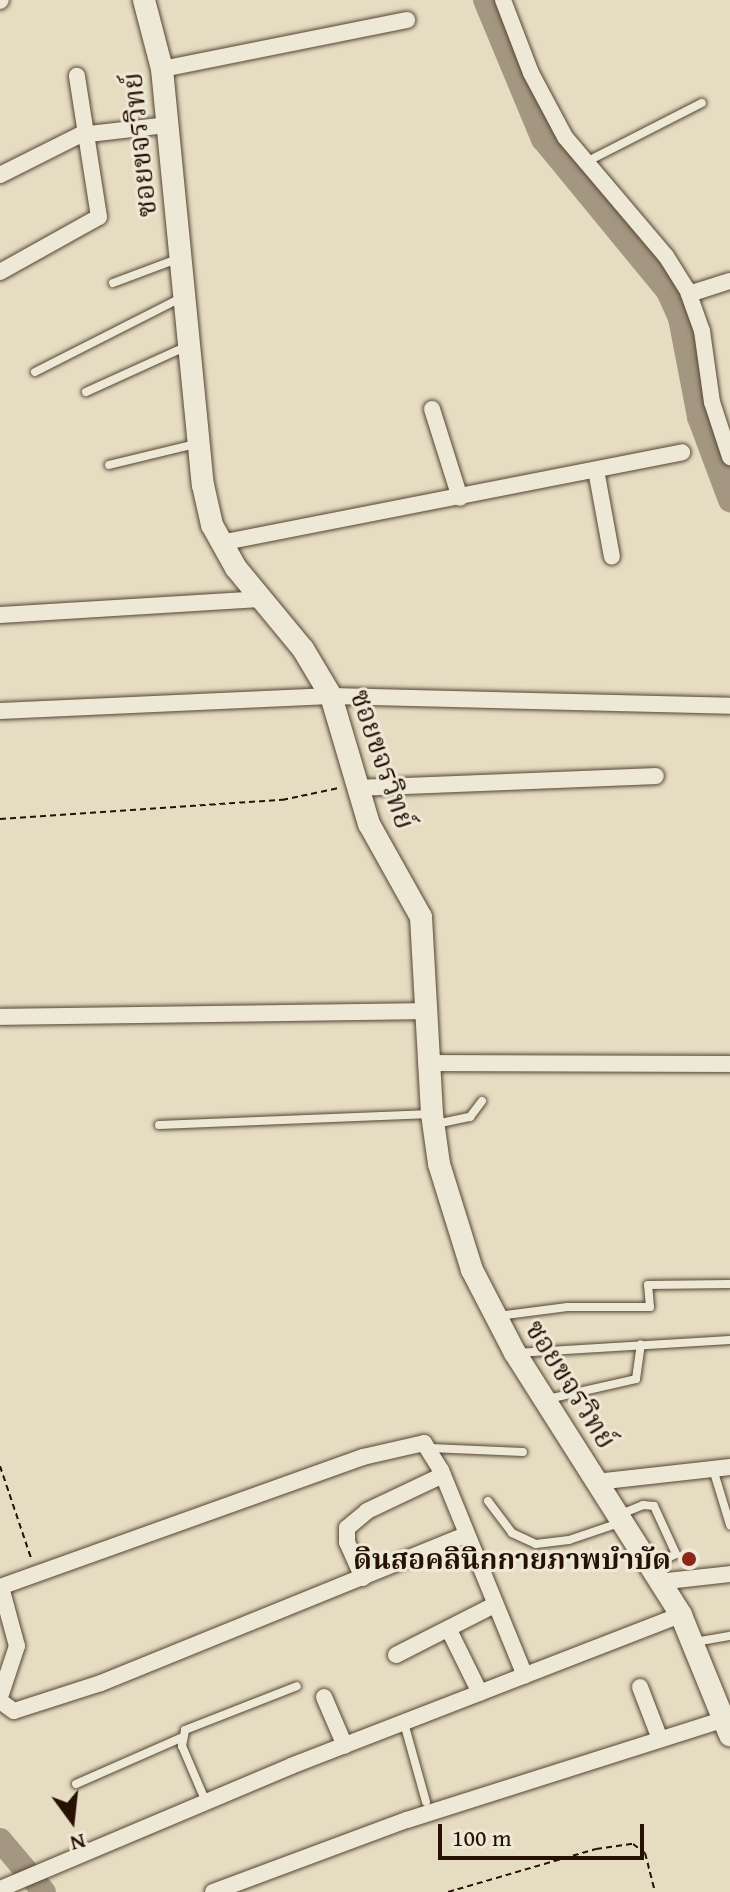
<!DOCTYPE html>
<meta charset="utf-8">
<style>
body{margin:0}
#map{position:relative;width:730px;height:1892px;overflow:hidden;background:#e5dcc2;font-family:"Gentium Book Plus","Noto Serif Thai",serif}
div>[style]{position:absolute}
.river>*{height:24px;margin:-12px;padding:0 12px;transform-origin:12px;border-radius:12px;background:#a49781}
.path>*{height:2px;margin-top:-1px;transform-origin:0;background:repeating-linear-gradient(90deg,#271102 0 6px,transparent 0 10px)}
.roads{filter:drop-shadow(0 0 2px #564432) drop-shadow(0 0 2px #564432)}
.lane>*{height:8px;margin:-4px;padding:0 4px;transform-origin:4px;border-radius:4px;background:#eee8d7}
.street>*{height:16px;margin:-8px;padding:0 8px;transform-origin:8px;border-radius:8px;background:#eee8d7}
.secondary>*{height:22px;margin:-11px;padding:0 11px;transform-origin:11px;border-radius:11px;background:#eee8d7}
.dots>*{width:22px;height:22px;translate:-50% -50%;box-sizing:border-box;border:4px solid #eee8d7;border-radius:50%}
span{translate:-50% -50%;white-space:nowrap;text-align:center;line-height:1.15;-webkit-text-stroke:6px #eee8d7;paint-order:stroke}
.street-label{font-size:28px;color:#271102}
.poi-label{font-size:28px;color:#271102;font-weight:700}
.right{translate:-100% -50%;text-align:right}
.north{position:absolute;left:32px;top:1780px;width:80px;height:80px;-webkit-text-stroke:6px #eee8d7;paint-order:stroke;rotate:165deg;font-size:22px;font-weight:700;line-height:32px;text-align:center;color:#271102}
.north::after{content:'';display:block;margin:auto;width:28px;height:36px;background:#271102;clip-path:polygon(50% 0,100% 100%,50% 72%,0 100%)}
.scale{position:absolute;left:438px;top:1824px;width:206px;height:36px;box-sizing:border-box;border:4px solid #271102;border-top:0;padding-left:10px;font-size:24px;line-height:28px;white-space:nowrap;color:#271102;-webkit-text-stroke:6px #eee8d7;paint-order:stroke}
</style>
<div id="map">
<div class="river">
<div style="left:485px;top:0;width:151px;rotate:67.4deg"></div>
<div style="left:543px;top:139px;width:197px;rotate:50.6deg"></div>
<div style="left:668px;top:291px;width:30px;rotate:66deg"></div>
<div style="left:680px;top:318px;width:101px;rotate:79.1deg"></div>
<div style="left:699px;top:417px;width:89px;rotate:69.5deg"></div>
<div style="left:0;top:1840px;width:68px;rotate:49.8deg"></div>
</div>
<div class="path">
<div style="left:0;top:819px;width:283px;rotate:-3.9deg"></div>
<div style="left:282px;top:800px;width:58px;rotate:-11.9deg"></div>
<div style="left:0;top:1466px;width:97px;rotate:71.4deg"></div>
<div style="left:448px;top:1892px;width:154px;rotate:-16.2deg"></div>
<div style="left:596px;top:1849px;width:37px;rotate:-8deg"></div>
<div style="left:633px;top:1844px;width:15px;rotate:37deg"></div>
<div style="left:645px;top:1853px;width:40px;rotate:75.6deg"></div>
</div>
<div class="roads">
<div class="lane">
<div style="left:586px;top:162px;width:130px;rotate:-27deg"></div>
<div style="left:113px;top:283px;width:72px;rotate:-20.5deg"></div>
<div style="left:35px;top:372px;width:164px;rotate:-26.9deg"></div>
<div style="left:86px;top:392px;width:109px;rotate:-24.4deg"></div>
<div style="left:109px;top:465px;width:93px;rotate:-13.7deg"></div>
<div style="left:436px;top:1124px;width:35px;rotate:-12deg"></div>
<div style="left:470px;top:1117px;width:20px;rotate:-53deg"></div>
<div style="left:159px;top:1125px;width:272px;rotate:-2.3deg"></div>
<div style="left:498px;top:1316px;width:70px;rotate:-7.4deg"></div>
<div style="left:567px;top:1307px;width:83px"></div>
<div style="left:650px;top:1307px;width:22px;rotate:-95deg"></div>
<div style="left:648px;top:1285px;width:82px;rotate:-0.7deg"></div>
<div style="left:516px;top:1353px;width:214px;rotate:-3.5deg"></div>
<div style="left:548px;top:1399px;width:90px;rotate:-12.8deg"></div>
<div style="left:636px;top:1379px;width:35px;rotate:-82deg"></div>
<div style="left:430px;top:1448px;width:93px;rotate:2.5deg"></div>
<div style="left:713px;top:1469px;width:59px;rotate:73.1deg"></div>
<div style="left:488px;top:1501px;width:40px;rotate:53deg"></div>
<div style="left:512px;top:1533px;width:26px;rotate:25deg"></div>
<div style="left:536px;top:1544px;width:33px;rotate:-7deg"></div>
<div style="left:569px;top:1540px;width:53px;rotate:-18.8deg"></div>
<div style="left:621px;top:1514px;width:24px;rotate:-22deg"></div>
<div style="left:643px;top:1505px;width:11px;rotate:5deg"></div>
<div style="left:654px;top:1506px;width:53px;rotate:65.4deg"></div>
<div style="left:676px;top:1554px;width:25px;rotate:154deg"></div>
<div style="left:695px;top:1642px;width:36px;rotate:-10deg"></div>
<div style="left:404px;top:1723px;width:82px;rotate:74.4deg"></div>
<div style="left:76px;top:1784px;width:115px;rotate:-23.7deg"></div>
<div style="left:206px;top:1802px;width:61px;rotate:-113.2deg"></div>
<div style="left:182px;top:1746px;width:16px;rotate:-79deg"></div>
<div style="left:185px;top:1730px;width:120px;rotate:-21.4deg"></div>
</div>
<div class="street">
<div style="left:503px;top:0;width:78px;rotate:69deg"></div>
<div style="left:531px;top:73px;width:72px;rotate:62deg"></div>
<div style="left:565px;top:137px;width:156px;rotate:49.7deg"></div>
<div style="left:666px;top:256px;width:39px;rotate:58deg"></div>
<div style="left:687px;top:289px;width:45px;rotate:70.3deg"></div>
<div style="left:702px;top:331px;width:72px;rotate:82deg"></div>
<div style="left:712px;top:402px;width:58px;rotate:71.9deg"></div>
<div style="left:0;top:1px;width:1px;rotate:-45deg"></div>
<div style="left:162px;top:69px;width:250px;rotate:-11.3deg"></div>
<div style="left:0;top:175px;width:89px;rotate:-26.6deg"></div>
<div style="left:80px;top:135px;width:89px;rotate:-6.5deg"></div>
<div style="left:0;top:272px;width:113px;rotate:-29.1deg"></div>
<div style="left:99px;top:217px;width:143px;rotate:-98.9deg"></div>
<div style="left:689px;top:294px;width:43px;rotate:-17.6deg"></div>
<div style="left:432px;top:409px;width:93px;rotate:72.5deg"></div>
<div style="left:596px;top:470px;width:88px;rotate:79.6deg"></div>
<div style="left:220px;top:543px;width:471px;rotate:-11.1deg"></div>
<div style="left:0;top:615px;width:260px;rotate:-3.5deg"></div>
<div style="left:0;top:711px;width:331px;rotate:-2.6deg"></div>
<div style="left:331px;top:696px;width:399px;rotate:1.4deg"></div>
<div style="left:357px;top:788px;width:299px;rotate:-2.3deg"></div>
<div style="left:0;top:1017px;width:425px;rotate:-0.8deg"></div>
<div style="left:426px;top:1063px;width:304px;rotate:0.2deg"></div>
<div style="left:596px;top:1482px;width:135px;rotate:-6.4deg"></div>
<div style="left:363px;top:1578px;width:39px;rotate:-114deg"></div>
<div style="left:347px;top:1542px;width:14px;rotate:-90deg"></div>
<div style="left:347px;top:1528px;width:26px;rotate:-40deg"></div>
<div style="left:367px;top:1511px;width:84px;rotate:-25.3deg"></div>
<div style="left:658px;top:1582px;width:72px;rotate:-6.3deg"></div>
<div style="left:0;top:1587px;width:386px;rotate:-19.7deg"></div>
<div style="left:363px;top:1457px;width:63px;rotate:-12.9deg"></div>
<div style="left:424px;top:1443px;width:32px;rotate:58deg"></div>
<div style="left:441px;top:1470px;width:222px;rotate:67.8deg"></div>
<div style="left:449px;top:1630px;width:70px;rotate:63.8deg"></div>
<div style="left:396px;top:1655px;width:110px;rotate:-27deg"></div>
<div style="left:640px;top:1687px;width:56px;rotate:69deg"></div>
<div style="left:0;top:1697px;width:54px;rotate:-71.6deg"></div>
<div style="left:17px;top:1646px;width:61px;rotate:-105.2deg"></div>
<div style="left:324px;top:1697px;width:53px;rotate:66.8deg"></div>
<div style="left:0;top:1701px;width:17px;rotate:36deg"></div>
<div style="left:14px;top:1711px;width:91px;rotate:-17.8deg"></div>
<div style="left:101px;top:1683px;width:393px;rotate:-22.1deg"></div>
<div style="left:0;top:1889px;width:316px;rotate:-22.9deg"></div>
<div style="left:291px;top:1766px;width:418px;rotate:-21.2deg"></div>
<div style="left:213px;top:1892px;width:207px;rotate:-20.4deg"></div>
<div style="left:407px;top:1820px;width:330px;rotate:-17.6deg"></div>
</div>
<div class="secondary">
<div style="left:144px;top:0;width:71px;rotate:75.4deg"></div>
<div style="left:162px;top:69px;width:418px;rotate:84.4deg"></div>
<div style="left:203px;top:485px;width:41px;rotate:77.3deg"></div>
<div style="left:212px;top:525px;width:49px;rotate:60.8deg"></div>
<div style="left:236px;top:568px;width:105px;rotate:50.4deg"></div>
<div style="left:303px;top:649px;width:55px;rotate:59.2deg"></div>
<div style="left:331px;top:696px;width:134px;rotate:73.5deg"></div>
<div style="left:369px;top:824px;width:107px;rotate:60.8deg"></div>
<div style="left:421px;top:917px;width:197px;rotate:86.8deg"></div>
<div style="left:432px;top:1114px;width:50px;rotate:82deg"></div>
<div style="left:439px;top:1164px;width:111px;rotate:72.7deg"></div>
<div style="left:472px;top:1270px;width:93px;rotate:62.6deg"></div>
<div style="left:515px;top:1353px;width:310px;rotate:57.6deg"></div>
<div style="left:681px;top:1615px;width:130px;rotate:67.8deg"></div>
</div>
</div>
<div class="dots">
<div style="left:689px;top:1559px;background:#8f2418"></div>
</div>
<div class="street-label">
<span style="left:139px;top:145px;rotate:-96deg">ซอยขจรวิทย์</span>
<span style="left:383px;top:759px;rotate:71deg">ซอยขจรวิทย์</span>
<span style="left:571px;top:1384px;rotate:58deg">ซอยขจรวิทย์</span>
</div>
<div class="poi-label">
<span class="right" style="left:671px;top:1559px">ดินสอคลินิกกายภาพบำบัด</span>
</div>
<div class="north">N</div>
<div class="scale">100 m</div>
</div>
